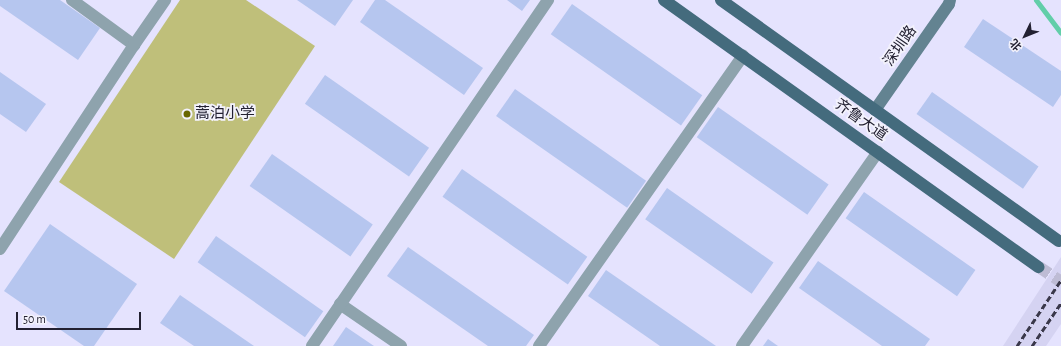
<!DOCTYPE html>
<meta charset="utf-8">
<style>
body{margin:0}
#map{position:relative;width:1061px;height:346px;overflow:hidden;background:#e5e3fe;font-family:"Alegreya Sans","Noto Sans SC",sans-serif}
div>[style]{position:absolute}
.built>*{inset:0;background:#d5d3f2}
.green>*{inset:0;background:#bfbf7a}
.stream>*{height:5px;margin:-2.5px;padding:0 2.5px;transform-origin:2.5px;border-radius:2.5px;background:#62cea9}
.building>*{inset:0;background:#b6c6ef;transform-origin:0 0}
.primary-tunnel>*{height:12px;margin-top:-6px;transform-origin:0;background:repeating-linear-gradient(90deg,#bebcd5 0 12px,transparent 0 18px)}
.street>*{height:12px;margin:-6px;padding:0 6px;transform-origin:6px;border-radius:6px;background:#8ea3ad}
.secondary>*{height:12px;margin:-6px;padding:0 6px;transform-origin:6px;border-radius:6px;background:#638391}
.primary>*{height:12px;margin:-6px;padding:0 6px;transform-origin:6px;border-radius:6px;background:#446b7d}
.rail>*{height:3px;margin-top:-1.5px;transform-origin:0;background:repeating-linear-gradient(90deg,#3a384a 0 6px,transparent 0 9px)}
.dots>*{width:11px;height:11px;translate:-50% -50%;box-sizing:border-box;border:2px solid #f3f2fc;border-radius:50%}
span{translate:-50% -50%;white-space:nowrap;text-align:center;line-height:1.15;-webkit-text-stroke:3.5px #f3f2fc;paint-order:stroke}
.street-label{font-size:15px;color:#232132}
.poi-label{font-size:15px;color:#232132}
.left{translate:0 -50%;text-align:left}
.north{position:absolute;left:1005px;top:16px;width:40px;height:40px;-webkit-text-stroke:3px #f3f2fc;paint-order:stroke;rotate:227deg;font-size:11px;font-weight:700;line-height:16px;text-align:center;color:#232132}
.north::after{content:'';display:block;margin:auto;width:14px;height:18px;background:#232132;clip-path:polygon(50% 0,100% 100%,50% 72%,0 100%)}
.scale{position:absolute;left:16px;top:312px;width:125px;height:18px;box-sizing:border-box;border:2px solid #232132;border-top:0;padding-left:5px;font-size:12px;line-height:14px;white-space:nowrap;color:#232132;-webkit-text-stroke:3px #f3f2fc;paint-order:stroke}
</style>
<div id="map">
<div class="built">
<div style="clip-path:polygon(1061px 257px,1061px 324px,1046px 346px,1003px 346px)"></div>
</div>
<div class="green">
<div style="clip-path:polygon(180px 0,246px 0,315px 46px,174px 259px,59px 182px)"></div>
</div>
<div class="stream">
<div style="left:1036px;top:0;width:41px;rotate:52.9deg"></div>
</div>
<div class="building">
<div style="clip-path:polygon(0 0,60px 0,100px 28px,78px 60px,0 6px)"></div>
<div style="clip-path:polygon(297px 0,353px 0,335px 26px)"></div>
<div style="clip-path:polygon(375px 0,385px 0,483px 68px,464px 95px,360px 22px)"></div>
<div style="clip-path:polygon(507px 0,530px 0,522px 11px)"></div>
<div style="left:572px;top:4px;width:159px;height:37px;rotate:35deg"></div>
<div style="clip-path:polygon(983px 19px,1061px 71px,1061px 95px,1053px 107px,964px 47px)"></div>
<div style="clip-path:polygon(0 72px,46px 104px,26px 132px,0 114px)"></div>
<div style="left:325px;top:75px;width:127px;height:35px;rotate:35deg"></div>
<div style="left:515px;top:89px;width:160px;height:33px;rotate:35deg"></div>
<div style="left:932px;top:92px;width:130px;height:27px;rotate:35deg"></div>
<div style="left:718px;top:107px;width:135px;height:37px;rotate:35deg"></div>
<div style="left:272px;top:154px;width:123px;height:39px;rotate:35deg"></div>
<div style="left:462px;top:169px;width:153px;height:34px;rotate:35deg"></div>
<div style="left:667px;top:188px;width:130px;height:38px;rotate:35deg"></div>
<div style="left:864px;top:192px;width:136px;height:32px;rotate:35deg"></div>
<div style="clip-path:polygon(50px 224px,137px 284px,94px 346px,84px 346px,4px 291px)"></div>
<div style="left:216px;top:236px;width:131px;height:32px;rotate:35deg"></div>
<div style="clip-path:polygon(408px 247px,534px 335px,526px 346px,488px 346px,387px 276px)"></div>
<div style="clip-path:polygon(818px 261px,930px 339px,925px 346px,882px 346px,799px 288px)"></div>
<div style="clip-path:polygon(606px 270px,716px 346px,660px 346px,588px 296px)"></div>
<div style="clip-path:polygon(180px 295px,254px 346px,194px 346px,160px 323px)"></div>
<div style="clip-path:polygon(346px 327px,374px 346px,333px 346px)"></div>
<div style="clip-path:polygon(768px 339px,778px 346px,763px 346px)"></div>
</div>
<div class="primary-tunnel">
<div style="left:1039px;top:267px;width:27px;rotate:34deg"></div>
</div>
<div class="street">
<div style="left:72px;top:0;width:77px;rotate:36deg"></div>
<div style="left:0;top:249px;width:244px;rotate:-56.7deg"></div>
<div style="left:134px;top:45px;width:55px;rotate:-55.4deg"></div>
<div style="left:340px;top:304px;width:74px;rotate:34.5deg"></div>
<div style="left:312px;top:346px;width:419px;rotate:-55.7deg"></div>
<div style="left:539px;top:346px;width:355px;rotate:-54.9deg"></div>
<div style="left:742px;top:346px;width:237px;rotate:-55deg"></div>
</div>
<div class="secondary">
<div style="left:875px;top:110px;width:129px;rotate:-55.1deg"></div>
<div style="left:949px;top:4px;width:4px;rotate:-76deg"></div>
</div>
<div class="primary">
<div style="left:664px;top:0;width:460px;rotate:35.5deg"></div>
<div style="left:721px;top:0;width:415px;rotate:35.5deg"></div>
</div>
<div class="rail">
<div style="left:1017px;top:346px;width:79px;rotate:-56.3deg"></div>
<div style="left:1032px;top:346px;width:52px;rotate:-56deg"></div>
</div>
<div class="dots">
<div style="left:187px;top:114px;background:#686600"></div>
</div>
<div class="street-label">
<span style="left:900px;top:46px;rotate:-55deg">深圳路</span>
<span style="left:861px;top:120px;rotate:35deg">齐鲁大道</span>
</div>
<div class="poi-label">
<span class="left" style="left:195px;top:114px">蒿泊小学</span>
</div>
<div class="north">北</div>
<div class="scale">50 m</div>
</div>
